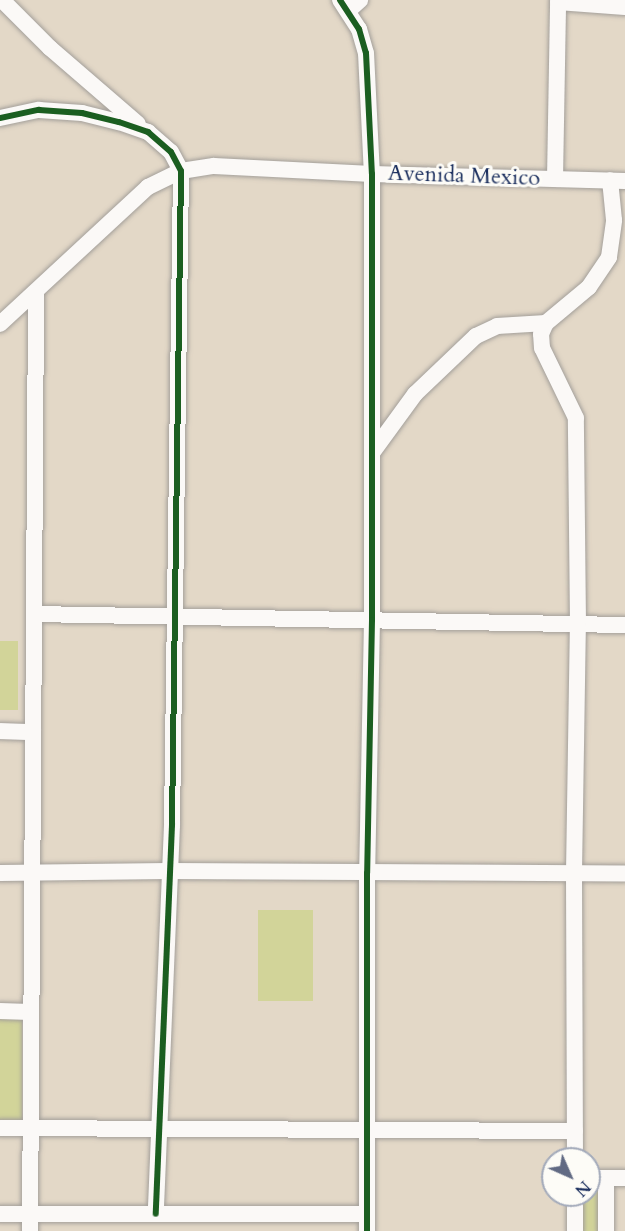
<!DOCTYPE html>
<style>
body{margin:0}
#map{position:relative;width:625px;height:1231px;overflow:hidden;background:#e3d8c7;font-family:Cardo,serif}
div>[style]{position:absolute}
.green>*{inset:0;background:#d2d499;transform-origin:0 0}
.roads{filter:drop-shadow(0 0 2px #a39f9a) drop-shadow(0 0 2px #a39f9a)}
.minor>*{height:16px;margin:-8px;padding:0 8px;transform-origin:8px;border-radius:8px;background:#fbf9f7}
.cycleway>*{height:6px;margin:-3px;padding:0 3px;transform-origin:3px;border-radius:3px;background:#1b5e20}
span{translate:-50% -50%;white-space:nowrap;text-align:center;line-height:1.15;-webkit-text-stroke:6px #fdfcf7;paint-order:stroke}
.street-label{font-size:22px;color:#1b2f5e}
.north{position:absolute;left:541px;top:1147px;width:60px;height:60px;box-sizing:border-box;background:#fdfcf7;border:2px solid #a3aaba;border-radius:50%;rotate:135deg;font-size:16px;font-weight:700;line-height:24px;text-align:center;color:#1b2f5e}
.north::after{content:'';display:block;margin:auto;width:21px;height:27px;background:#616a83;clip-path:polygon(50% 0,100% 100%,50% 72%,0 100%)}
</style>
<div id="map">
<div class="green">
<div style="left:0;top:641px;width:18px;height:69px"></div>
<div style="left:258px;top:910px;width:55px;height:91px"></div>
<div style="left:0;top:1018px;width:22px;height:103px"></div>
<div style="clip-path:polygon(589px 1184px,599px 1189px,599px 1231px,581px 1231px,582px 1195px,589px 1195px)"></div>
</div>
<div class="roads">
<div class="minor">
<div style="left:2px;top:0;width:68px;rotate:45deg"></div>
<div style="left:50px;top:48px;width:116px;rotate:40.8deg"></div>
<div style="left:340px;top:0;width:35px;rotate:57deg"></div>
<div style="left:359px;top:29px;width:25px;rotate:74deg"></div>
<div style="left:366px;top:53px;width:121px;rotate:87.2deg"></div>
<div style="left:372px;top:174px;width:446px;rotate:90deg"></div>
<div style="left:372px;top:620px;width:253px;rotate:91.1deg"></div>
<div style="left:367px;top:873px;width:358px;rotate:90deg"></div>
<div style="left:558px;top:2px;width:67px;rotate:4.3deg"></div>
<div style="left:349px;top:10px;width:15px;rotate:-42deg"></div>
<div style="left:0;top:118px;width:40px;rotate:-12deg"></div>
<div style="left:39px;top:110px;width:43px;rotate:4deg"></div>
<div style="left:82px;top:113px;width:38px;rotate:14deg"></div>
<div style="left:119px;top:122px;width:31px;rotate:19deg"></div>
<div style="left:148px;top:132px;width:30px;rotate:41deg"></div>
<div style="left:171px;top:152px;width:21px;rotate:62deg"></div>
<div style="left:181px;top:171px;width:654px;rotate:90.79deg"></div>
<div style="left:172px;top:825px;width:389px;rotate:92.4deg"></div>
<div style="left:555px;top:179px;width:179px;rotate:-89deg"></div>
<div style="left:0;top:324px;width:202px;rotate:-42.8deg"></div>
<div style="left:148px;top:187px;width:37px;rotate:-26deg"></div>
<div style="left:181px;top:171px;width:33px;rotate:-9deg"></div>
<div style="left:214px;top:166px;width:158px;rotate:2.9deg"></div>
<div style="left:372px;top:174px;width:253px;rotate:1.6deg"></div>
<div style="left:372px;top:453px;width:73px;rotate:-53.9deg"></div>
<div style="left:415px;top:394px;width:84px;rotate:-43.6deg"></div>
<div style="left:476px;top:336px;width:23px;rotate:-25deg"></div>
<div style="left:497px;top:326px;width:49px;rotate:-3.5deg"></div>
<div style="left:34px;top:614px;width:591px;rotate:1.07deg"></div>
<div style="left:0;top:731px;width:33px;rotate:2deg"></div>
<div style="left:0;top:873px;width:168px;rotate:-0.7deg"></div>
<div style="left:168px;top:871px;width:457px;rotate:0.3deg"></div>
<div style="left:0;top:1011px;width:30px;rotate:2deg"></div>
<div style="left:0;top:1128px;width:575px;rotate:0.3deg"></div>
<div style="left:575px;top:1159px;width:286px;rotate:-90.2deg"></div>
<div style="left:574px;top:873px;width:249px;rotate:-89.1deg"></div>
<div style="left:578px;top:624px;width:206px;rotate:-90.6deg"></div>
<div style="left:576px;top:418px;width:78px;rotate:-115.9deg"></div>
<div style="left:542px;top:348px;width:14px;rotate:-94deg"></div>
<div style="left:541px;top:334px;width:12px;rotate:-66deg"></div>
<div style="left:546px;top:323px;width:56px;rotate:-39.9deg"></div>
<div style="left:589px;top:287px;width:36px;rotate:-56deg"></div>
<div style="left:609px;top:257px;width:37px;rotate:-82deg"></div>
<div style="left:614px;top:220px;width:40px;rotate:-95.7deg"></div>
<div style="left:589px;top:1178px;width:36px"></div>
<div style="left:606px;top:1178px;width:53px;rotate:90deg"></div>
<div style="left:575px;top:1195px;width:36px;rotate:90deg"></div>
<div style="left:0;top:1214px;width:367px"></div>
<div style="left:30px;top:1231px;width:938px;rotate:-89.63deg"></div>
</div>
</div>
<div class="cycleway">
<div style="left:340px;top:0;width:35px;rotate:57deg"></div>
<div style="left:359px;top:29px;width:25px;rotate:74deg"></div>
<div style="left:366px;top:53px;width:121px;rotate:87.2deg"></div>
<div style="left:372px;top:174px;width:446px;rotate:90deg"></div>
<div style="left:372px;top:620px;width:253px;rotate:91.1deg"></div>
<div style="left:367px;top:873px;width:358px;rotate:90deg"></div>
<div style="left:0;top:118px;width:40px;rotate:-12deg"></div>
<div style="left:39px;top:110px;width:43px;rotate:4deg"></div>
<div style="left:82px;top:113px;width:38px;rotate:14deg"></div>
<div style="left:119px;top:122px;width:31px;rotate:19deg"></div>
<div style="left:148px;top:132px;width:30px;rotate:41deg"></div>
<div style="left:171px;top:152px;width:21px;rotate:62deg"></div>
<div style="left:181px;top:171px;width:654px;rotate:90.79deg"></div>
<div style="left:172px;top:825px;width:389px;rotate:92.4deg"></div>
</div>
<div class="street-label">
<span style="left:464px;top:176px;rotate:2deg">Avenida Mexico</span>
</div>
<div class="north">N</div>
</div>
